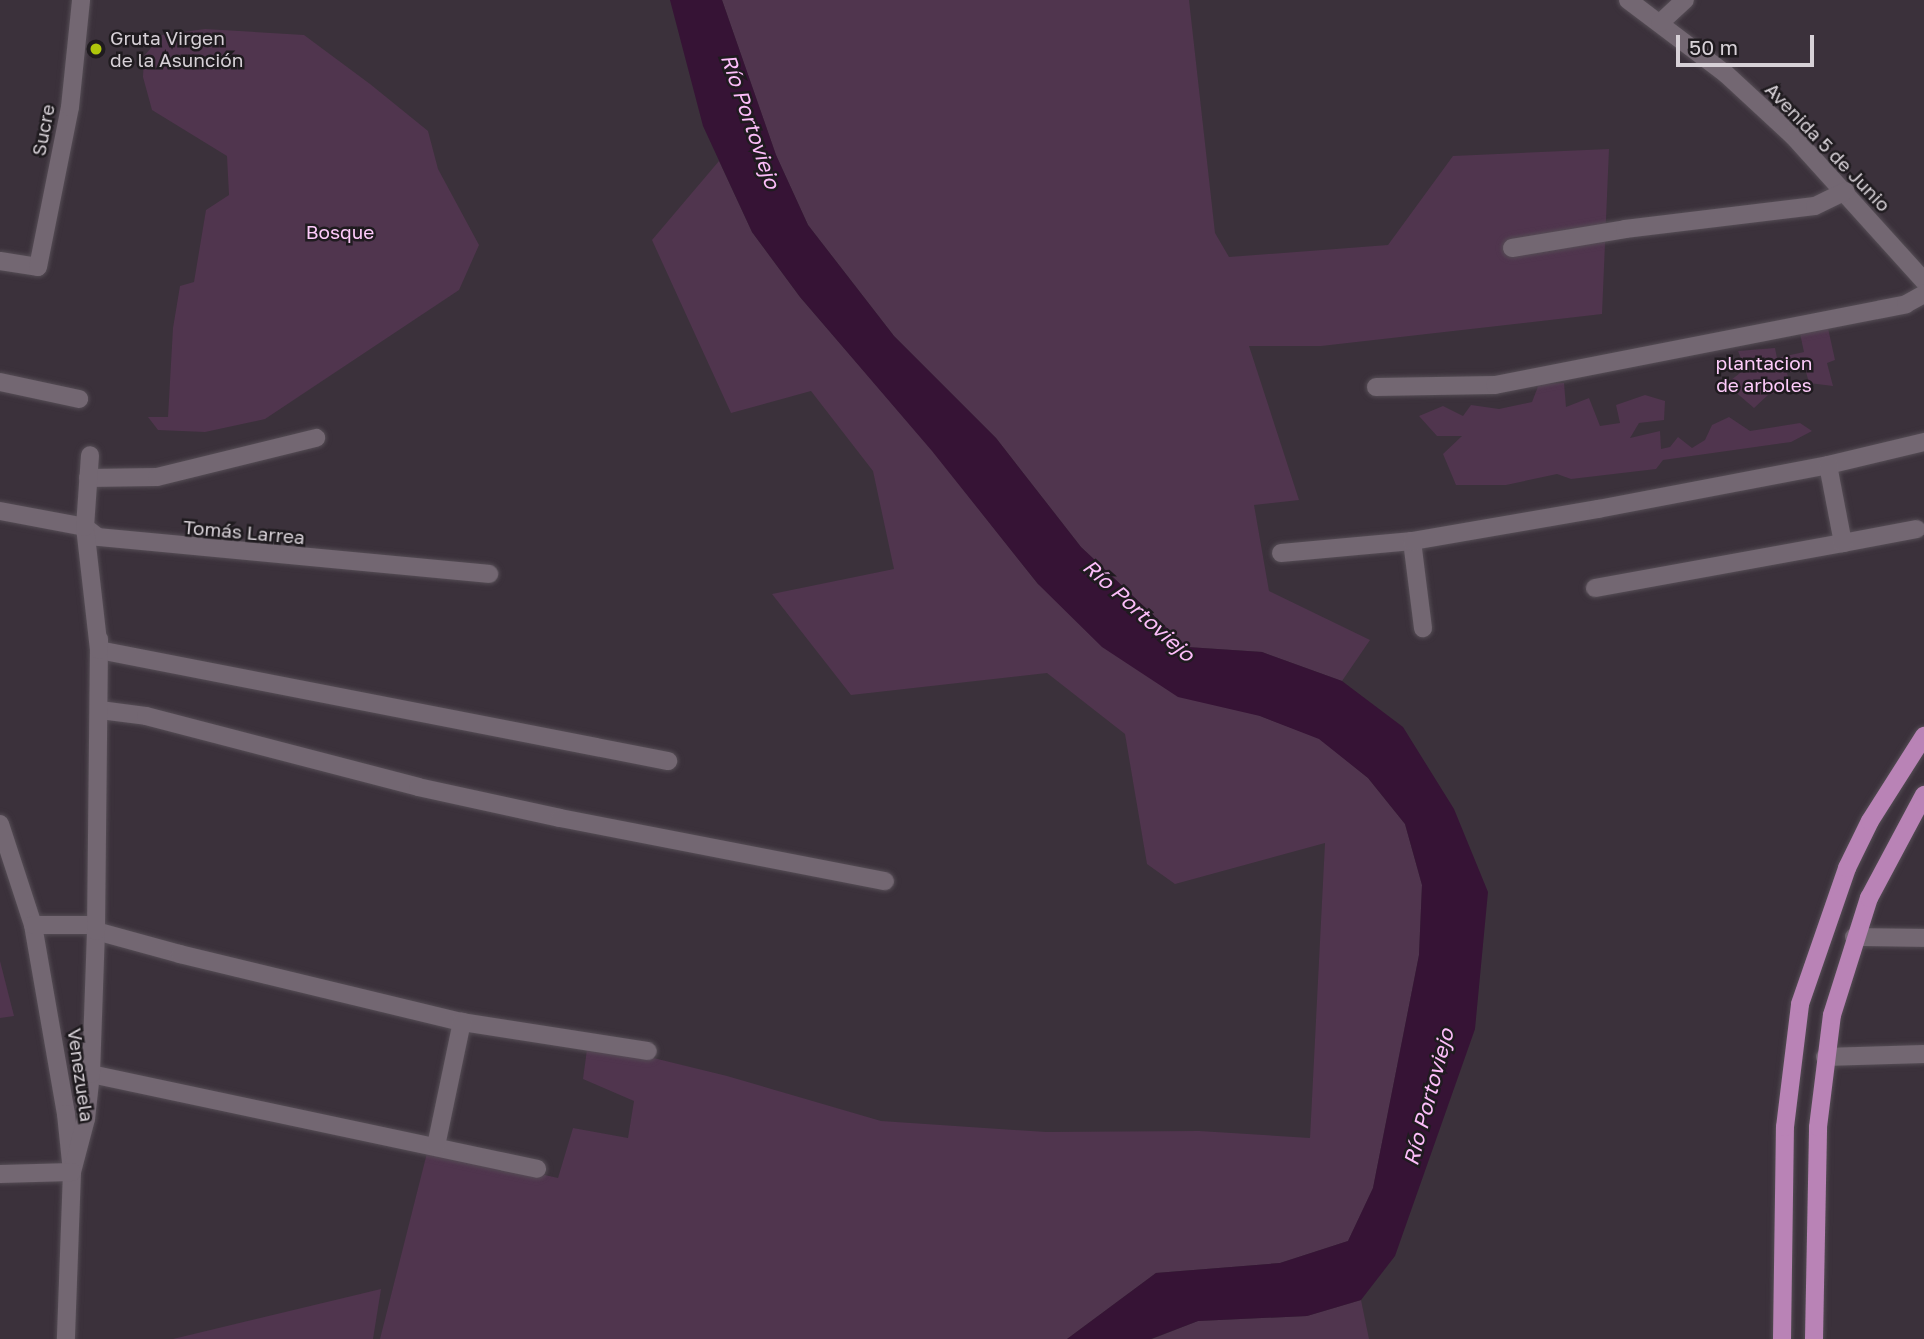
<!DOCTYPE html>
<meta charset="utf-8">
<style>
body{margin:0}
#map{position:relative;width:1924px;height:1339px;overflow:hidden;background:#3b313b;font-family:"Golos Text",sans-serif}
div>[style]{position:absolute}
.green>*{inset:0;background:#50354e}
.water>*{inset:0;background:#361335}
.roads{filter:drop-shadow(0 0 2px #554d55) drop-shadow(0 0 2px #554d55)}
.minor>*{height:18px;margin:-9px;padding:0 9px;transform-origin:9px;border-radius:9px;background:#736772}
.major>*{height:18px;margin:-9px;padding:0 9px;transform-origin:9px;border-radius:9px;background:#b983b6}
.dots>*{width:19px;height:19px;translate:-50% -50%;box-sizing:border-box;border:4px solid #1f1b1f;border-radius:50%}
span{translate:-50% -50%;white-space:nowrap;text-align:center;line-height:1.15;-webkit-text-stroke:5px #1f1b1f;paint-order:stroke}
.poi-label{font-size:19px;color:#d7d1d7}
.left{translate:0 -50%;text-align:left}
.street-label{font-size:19px;color:#d7d1d7}
.park-label{font-size:19px;color:#fecbfb}
.water-label{font-size:21px;color:#fcbdf9;font-style:italic}
.scale{position:absolute;left:1676px;top:35px;width:138px;height:32px;box-sizing:border-box;border:4px solid #d7d1d7;border-top:0;padding-left:9px;font-size:21px;line-height:24px;white-space:nowrap;color:#d7d1d7;-webkit-text-stroke:5px #1f1b1f;paint-order:stroke}
</style>
<div id="map">
<div class="green">
<div style="clip-path:polygon(722px 0,1189px 0,1215px 233px,1229px 257px,1388px 245px,1453px 156px,1609px 149px,1602px 314px,1321px 346px,1249px 346px,1299px 500px,1254px 505px,1269px 591px,1370px 640px,1342px 681px,1262px 652px,1187px 647px,1081px 547px,996px 438px,894px 336px,808px 225px,776px 155px)"></div>
<div style="clip-path:polygon(205px 29px,304px 35px,370px 84px,428px 131px,438px 169px,479px 245px,459px 290px,265px 419px,205px 432px,158px 430px,148px 417px,168px 417px,173px 328px,180px 286px,194px 282px,206px 210px,229px 195px,227px 156px,152px 110px,143px 77px,144px 56px,162px 35px)"></div>
<div style="clip-path:polygon(719px 161px,752px 232px,800px 297px,933px 451px,1038px 584px,1260px 716px,1319px 738px,1368px 778px,1405px 824px,1422px 885px,1419px 955px,1373px 1188px,1348px 1241px,1280px 1263px,1156px 1273px,1067px 1339px,380px 1339px,428px 1149px,558px 1178px,573px 1128px,628px 1138px,634px 1101px,583px 1079px,588px 1042px,727px 1076px,881px 1121px,1046px 1132px,1199px 1131px,1310px 1138px,1325px 843px,1175px 884px,1147px 864px,1125px 734px,1047px 673px,851px 695px,772px 594px,894px 569px,873px 471px,811px 391px,731px 413px,652px 240px)"></div>
<div style="clip-path:polygon(1828px 328px,1835px 360px,1827px 363px,1833px 386px,1809px 383px,1805px 368px,1787px 373px,1791px 388px,1768px 395px,1754px 408px,1726px 384px,1745px 369px,1738px 351px,1775px 348px,1777px 358px,1804px 352px,1799px 329px)"></div>
<div style="clip-path:polygon(1564px 383px,1566px 407px,1589px 398px,1600px 426px,1620px 423px,1616px 405px,1645px 395px,1665px 401px,1664px 420px,1639px 423px,1630px 438px,1660px 431px,1661px 449px,1670px 447px,1678px 437px,1692px 448px,1705px 440px,1712px 425px,1729px 417px,1750px 431px,1800px 423px,1812px 431px,1791px 442px,1663px 460px,1656px 469px,1571px 479px,1557px 474px,1506px 485px,1456px 485px,1443px 454px,1462px 436px,1437px 436px,1419px 416px,1443px 406px,1463px 416px,1471px 405px,1499px 409px,1532px 402px,1539px 384px)"></div>
<div style="clip-path:polygon(0 961px,14px 1016px,0 1018px)"></div>
<div style="clip-path:polygon(381px 1289px,373px 1339px,173px 1339px)"></div>
<div style="clip-path:polygon(1361px 1300px,1369px 1339px,1152px 1339px,1198px 1321px,1307px 1316px)"></div>
</div>
<div class="water">
<div style="clip-path:polygon(670px 0,722px 0,776px 155px,808px 225px,894px 336px,996px 438px,1081px 547px,1187px 647px,1262px 652px,1342px 681px,1403px 727px,1454px 809px,1488px 892px,1475px 1029px,1395px 1256px,1361px 1300px,1307px 1316px,1198px 1321px,1151px 1339px,1067px 1339px,1156px 1273px,1280px 1263px,1348px 1241px,1373px 1188px,1419px 955px,1422px 885px,1405px 824px,1368px 778px,1319px 739px,1260px 716px,1178px 697px,1102px 647px,1038px 584px,932px 451px,800px 297px,752px 232px,703px 126px)"></div>
</div>
<div class="roads">
<div class="minor">
<div style="left:1628px;top:0;width:123px;rotate:37.1deg"></div>
<div style="left:1726px;top:74px;width:91px;rotate:42.8deg"></div>
<div style="left:1793px;top:136px;width:195px;rotate:47.9deg"></div>
<div style="left:1660px;top:23px;width:34px;rotate:-43deg"></div>
<div style="left:1512px;top:248px;width:115px;rotate:-9.5deg"></div>
<div style="left:1625px;top:229px;width:191px;rotate:-6.9deg"></div>
<div style="left:1815px;top:206px;width:34px;rotate:-26deg"></div>
<div style="left:0;top:261px;width:38px;rotate:9deg"></div>
<div style="left:38px;top:267px;width:163px;rotate:-78.7deg"></div>
<div style="left:70px;top:107px;width:108px;rotate:-84.1deg"></div>
<div style="left:0;top:382px;width:81px;rotate:12.1deg"></div>
<div style="left:1376px;top:387px;width:119px;rotate:-1deg"></div>
<div style="left:1495px;top:385px;width:419px;rotate:-11.1deg"></div>
<div style="left:1906px;top:304px;width:21px;rotate:-29deg"></div>
<div style="left:88px;top:478px;width:69px;rotate:-0.8deg"></div>
<div style="left:157px;top:477px;width:164px;rotate:-13.8deg"></div>
<div style="left:0;top:511px;width:86px;rotate:10.7deg"></div>
<div style="left:85px;top:527px;width:16px;rotate:38deg"></div>
<div style="left:98px;top:537px;width:393px;rotate:5.4deg"></div>
<div style="left:1412px;top:541px;width:88px;rotate:82.8deg"></div>
<div style="left:1843px;top:543px;width:75px;rotate:-10.7deg"></div>
<div style="left:1281px;top:553px;width:132px;rotate:-5.2deg"></div>
<div style="left:1412px;top:541px;width:189px;rotate:-9.8deg"></div>
<div style="left:1598px;top:509px;width:234px;rotate:-10.8deg"></div>
<div style="left:1828px;top:465px;width:99px;rotate:-13.5deg"></div>
<div style="left:1595px;top:588px;width:252px;rotate:-10.3deg"></div>
<div style="left:1843px;top:543px;width:79px;rotate:-100.9deg"></div>
<div style="left:99px;top:639px;width:11px;rotate:90deg"></div>
<div style="left:99px;top:650px;width:580px;rotate:11.04deg"></div>
<div style="left:100px;top:710px;width:46px;rotate:7.4deg"></div>
<div style="left:146px;top:716px;width:281px;rotate:14.6deg"></div>
<div style="left:418px;top:787px;width:145px;rotate:12.3deg"></div>
<div style="left:560px;top:818px;width:331px;rotate:11deg"></div>
<div style="left:0;top:824px;width:106px;rotate:71.9deg"></div>
<div style="left:33px;top:925px;width:192px;rotate:80.1deg"></div>
<div style="left:66px;top:1114px;width:58px;rotate:84.1deg"></div>
<div style="left:72px;top:1172px;width:167px;rotate:92.1deg"></div>
<div style="left:33px;top:925px;width:63px"></div>
<div style="left:96px;top:925px;width:6px;rotate:90deg"></div>
<div style="left:96px;top:931px;width:87px;rotate:15.3deg"></div>
<div style="left:180px;top:954px;width:290px;rotate:13.6deg"></div>
<div style="left:462px;top:1022px;width:188px;rotate:8.9deg"></div>
<div style="left:1854px;top:937px;width:70px;rotate:0.8deg"></div>
<div style="left:1825px;top:1057px;width:99px;rotate:-1.7deg"></div>
<div style="left:91px;top:1074px;width:456px;rotate:12deg"></div>
<div style="left:436px;top:1146px;width:127px;rotate:-78.2deg"></div>
<div style="left:72px;top:1172px;width:55px;rotate:-75.2deg"></div>
<div style="left:86px;top:1119px;width:45px;rotate:-83.7deg"></div>
<div style="left:91px;top:1074px;width:143px;rotate:-88deg"></div>
<div style="left:96px;top:931px;width:281px;rotate:-89.4deg"></div>
<div style="left:99px;top:650px;width:124px;rotate:-96.5deg"></div>
<div style="left:85px;top:527px;width:72px;rotate:-86deg"></div>
<div style="left:0;top:1174px;width:72px;rotate:-1.6deg"></div>
</div>
<div class="major">
<div style="left:1782px;top:1339px;width:212px;rotate:-89.2deg"></div>
<div style="left:1785px;top:1127px;width:124px;rotate:-83deg"></div>
<div style="left:1800px;top:1004px;width:144px;rotate:-70.9deg"></div>
<div style="left:1847px;top:868px;width:52px;rotate:-63.9deg"></div>
<div style="left:1870px;top:821px;width:101px;rotate:-57.6deg"></div>
<div style="left:1814px;top:1339px;width:212px;rotate:-88.9deg"></div>
<div style="left:1818px;top:1127px;width:113px;rotate:-82.9deg"></div>
<div style="left:1832px;top:1015px;width:123px;rotate:-72.5deg"></div>
<div style="left:1869px;top:898px;width:117px;rotate:-61.9deg"></div>
</div>
</div>
<div class="dots">
<div style="left:96px;top:49px;background:#aec60b"></div>
</div>
<div class="poi-label">
<span class="left" style="left:110px;top:49px">Gruta Virgen<br>de la Asunción</span>
</div>
<div class="street-label">
<span style="left:43px;top:130px;rotate:-79deg">Sucre</span>
<span style="left:1828px;top:147px;rotate:46deg">Avenida 5 de Junio</span>
<span style="left:244px;top:532px;rotate:5deg">Tomás Larrea</span>
<span style="left:81px;top:1075px;rotate:82deg">Venezuela</span>
</div>
<div class="park-label">
<span style="left:340px;top:232px">Bosque</span>
<span style="left:1764px;top:374px">plantacion<br>de arboles</span>
</div>
<div class="water-label">
<span style="left:751px;top:121px;rotate:71deg">Río Portoviejo</span>
<span style="left:1139px;top:610px;rotate:42deg">Río Portoviejo</span>
<span style="left:1428px;top:1097px;rotate:-75deg">Río Portoviejo</span>
</div>
<div class="scale">50 m</div>
</div>
